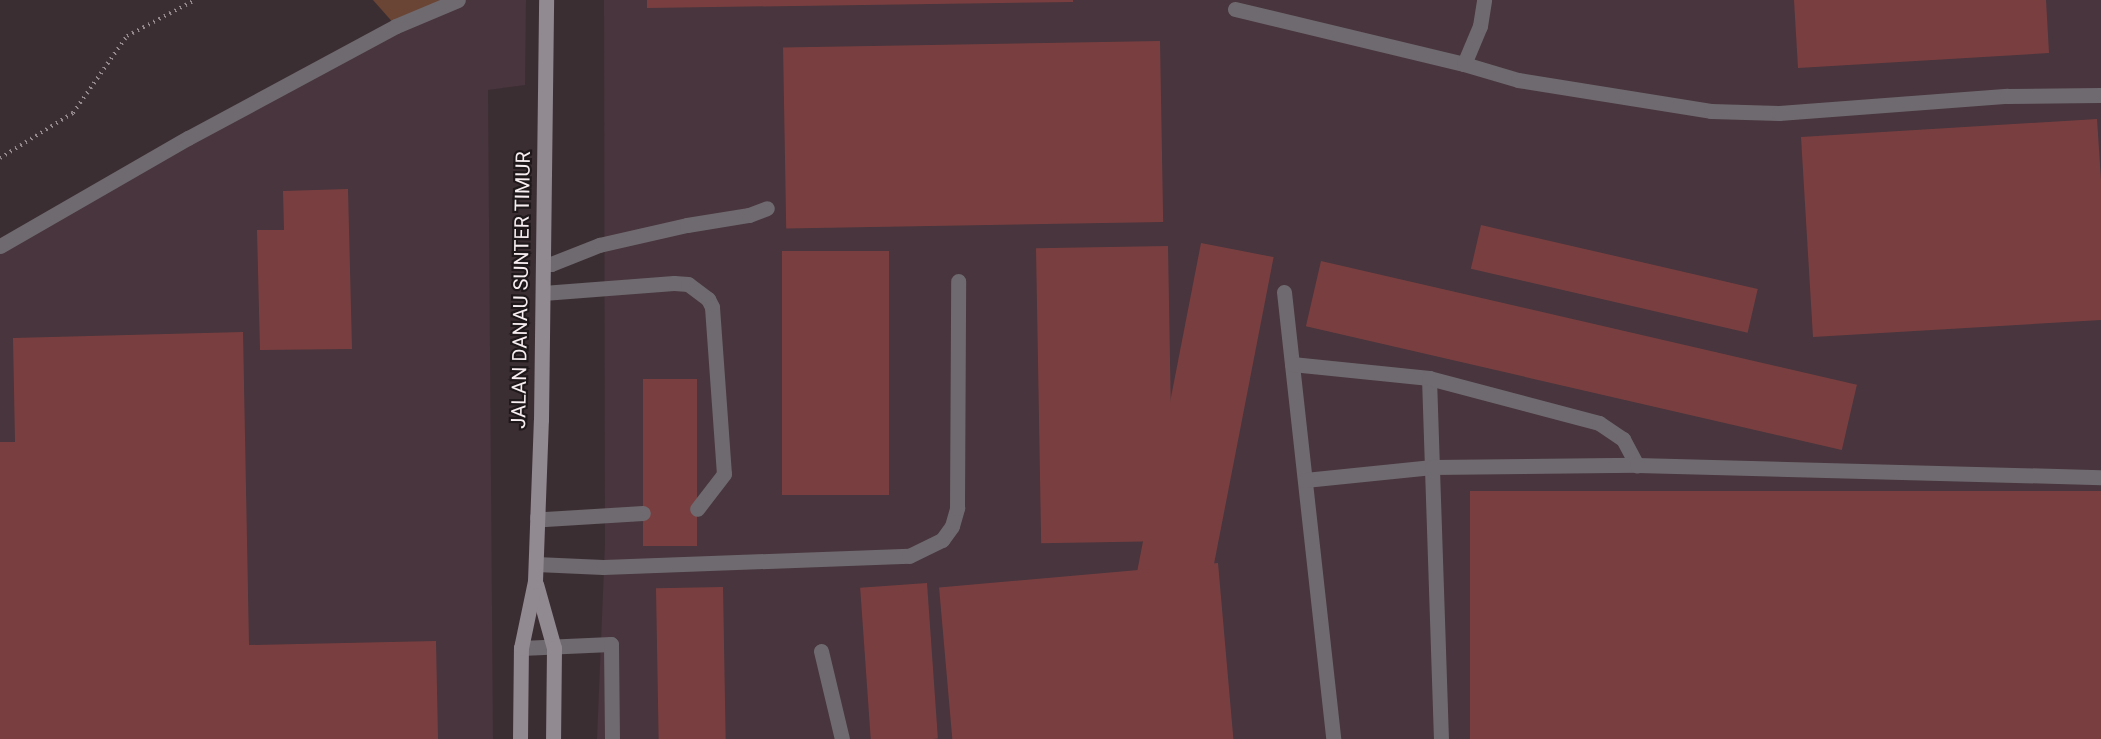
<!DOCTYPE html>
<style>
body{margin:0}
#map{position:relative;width:2101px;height:739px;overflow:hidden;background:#3b2e33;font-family:Roboto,sans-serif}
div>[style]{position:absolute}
.built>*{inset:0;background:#48353d}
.green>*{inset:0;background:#6a4535}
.building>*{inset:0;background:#793f40;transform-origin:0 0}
.path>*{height:4px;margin-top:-2px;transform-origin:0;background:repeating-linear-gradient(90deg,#94898d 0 1.5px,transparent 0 6px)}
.lane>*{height:15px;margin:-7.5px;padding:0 7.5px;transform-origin:7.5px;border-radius:7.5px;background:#6f6a6f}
.secondary>*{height:15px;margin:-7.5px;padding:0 7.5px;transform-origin:7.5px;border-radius:7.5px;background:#918a91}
span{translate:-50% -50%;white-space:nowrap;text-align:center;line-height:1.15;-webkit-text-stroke:4.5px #1e181a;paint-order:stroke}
.street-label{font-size:20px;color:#f7eef1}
</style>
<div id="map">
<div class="built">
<div style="clip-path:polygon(454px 0,526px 0,525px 85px,488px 90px,493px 739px,0 739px,0 246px)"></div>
<div style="clip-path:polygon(604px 0,2101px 0,2101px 739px,597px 739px,605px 544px)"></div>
</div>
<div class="green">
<div style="clip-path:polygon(373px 0,457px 0,396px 26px)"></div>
</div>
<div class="building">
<div style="clip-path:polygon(647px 0,1073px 0,1073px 2px,647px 8px)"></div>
<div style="clip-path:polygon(1794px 0,2046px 0,2049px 53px,1798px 68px)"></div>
<div style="left:1160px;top:41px;width:181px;height:377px;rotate:89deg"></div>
<div style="clip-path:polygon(2097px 119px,2101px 180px,2101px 320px,1813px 337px,1801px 137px)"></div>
<div style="clip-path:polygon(348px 189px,352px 349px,260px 350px,257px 230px,284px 230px,283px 191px)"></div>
<div style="left:1481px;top:225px;width:284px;height:45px;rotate:13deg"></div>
<div style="left:1201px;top:243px;width:74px;height:497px;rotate:11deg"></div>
<div style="left:1168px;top:246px;width:295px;height:132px;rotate:89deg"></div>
<div style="left:889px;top:251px;width:244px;height:107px;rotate:90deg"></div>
<div style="left:1321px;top:261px;width:550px;height:67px;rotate:13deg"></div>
<div style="clip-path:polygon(243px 332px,249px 645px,436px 641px,438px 739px,0 739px,0 442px,15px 442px,13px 338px)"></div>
<div style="left:643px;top:379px;width:54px;height:167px"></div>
<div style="left:2101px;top:491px;width:248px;height:631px;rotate:90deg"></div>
<div style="left:1218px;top:563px;width:177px;height:280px;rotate:85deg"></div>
<div style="left:927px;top:583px;width:156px;height:67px;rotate:86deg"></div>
<div style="left:723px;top:587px;width:152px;height:67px;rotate:89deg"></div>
</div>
<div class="path">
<div style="left:0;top:158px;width:86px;rotate:-31.7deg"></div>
<div style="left:73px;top:113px;width:94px;rotate:-55deg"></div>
<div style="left:127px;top:36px;width:77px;rotate:-27.9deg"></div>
</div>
<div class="lane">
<div style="left:1235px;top:9px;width:236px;rotate:13.5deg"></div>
<div style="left:1464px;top:64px;width:56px;rotate:16.5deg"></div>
<div style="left:1518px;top:80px;width:195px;rotate:9.1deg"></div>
<div style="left:1711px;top:111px;width:68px;rotate:1.7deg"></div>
<div style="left:1779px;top:113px;width:229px;rotate:-4.3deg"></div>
<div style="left:2007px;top:96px;width:94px;rotate:-0.6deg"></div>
<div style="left:1464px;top:64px;width:41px;rotate:-67.2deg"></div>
<div style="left:1480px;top:26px;width:26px;rotate:-81deg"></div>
<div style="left:0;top:246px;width:217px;rotate:-29.9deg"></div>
<div style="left:188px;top:138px;width:236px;rotate:-28.3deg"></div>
<div style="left:396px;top:26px;width:67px;rotate:-22.8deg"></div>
<div style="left:543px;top:263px;width:8px;rotate:7deg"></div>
<div style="left:551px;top:264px;width:52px;rotate:-21.6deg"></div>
<div style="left:599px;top:245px;width:90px;rotate:-12.8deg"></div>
<div style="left:687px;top:225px;width:63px;rotate:-9.2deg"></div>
<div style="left:749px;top:215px;width:19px;rotate:-21deg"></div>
<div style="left:1284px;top:292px;width:450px;rotate:83.7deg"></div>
<div style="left:543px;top:293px;width:131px;rotate:-4.4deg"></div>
<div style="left:674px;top:283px;width:14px;rotate:4deg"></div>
<div style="left:688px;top:284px;width:25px;rotate:37deg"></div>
<div style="left:708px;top:299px;width:9px;rotate:63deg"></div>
<div style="left:712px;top:307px;width:167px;rotate:85.9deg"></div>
<div style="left:724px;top:474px;width:44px;rotate:127.6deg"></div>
<div style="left:1292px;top:364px;width:138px;rotate:5.8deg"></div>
<div style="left:1429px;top:378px;width:361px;rotate:88.1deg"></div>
<div style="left:1429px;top:378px;width:176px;rotate:14.8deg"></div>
<div style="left:1599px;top:423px;width:29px;rotate:34deg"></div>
<div style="left:1623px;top:439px;width:30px;rotate:62deg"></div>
<div style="left:1305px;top:480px;width:128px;rotate:-5.8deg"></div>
<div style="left:1432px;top:467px;width:205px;rotate:-0.6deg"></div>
<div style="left:1637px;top:465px;width:464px;rotate:1.5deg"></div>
<div style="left:537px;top:517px;width:8px;rotate:14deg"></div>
<div style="left:545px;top:519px;width:98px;rotate:-3.5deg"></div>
<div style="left:536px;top:564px;width:67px;rotate:2.6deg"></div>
<div style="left:603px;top:567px;width:306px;rotate:-2.1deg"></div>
<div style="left:909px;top:556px;width:37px;rotate:-26deg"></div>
<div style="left:942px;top:540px;width:17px;rotate:-54deg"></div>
<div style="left:952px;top:526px;width:19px;rotate:-74deg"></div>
<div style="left:957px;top:508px;width:227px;rotate:-89.7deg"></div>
<div style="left:521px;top:648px;width:90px;rotate:-2.5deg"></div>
<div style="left:611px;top:644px;width:95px;rotate:89.4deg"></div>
<div style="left:821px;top:651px;width:90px;rotate:76.6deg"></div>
</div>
<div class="secondary">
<div style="left:536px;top:584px;width:66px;rotate:74.3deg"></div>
<div style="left:554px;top:648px;width:91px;rotate:90.6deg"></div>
<div style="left:520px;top:739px;width:91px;rotate:-89.4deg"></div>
<div style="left:521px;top:648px;width:68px;rotate:-78.2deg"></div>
<div style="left:535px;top:581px;width:161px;rotate:-87.9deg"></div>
<div style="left:541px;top:420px;width:420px;rotate:-89.3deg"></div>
</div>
<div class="street-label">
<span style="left:521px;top:290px;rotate:-89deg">JALAN DANAU SUNTER TIMUR</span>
</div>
</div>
